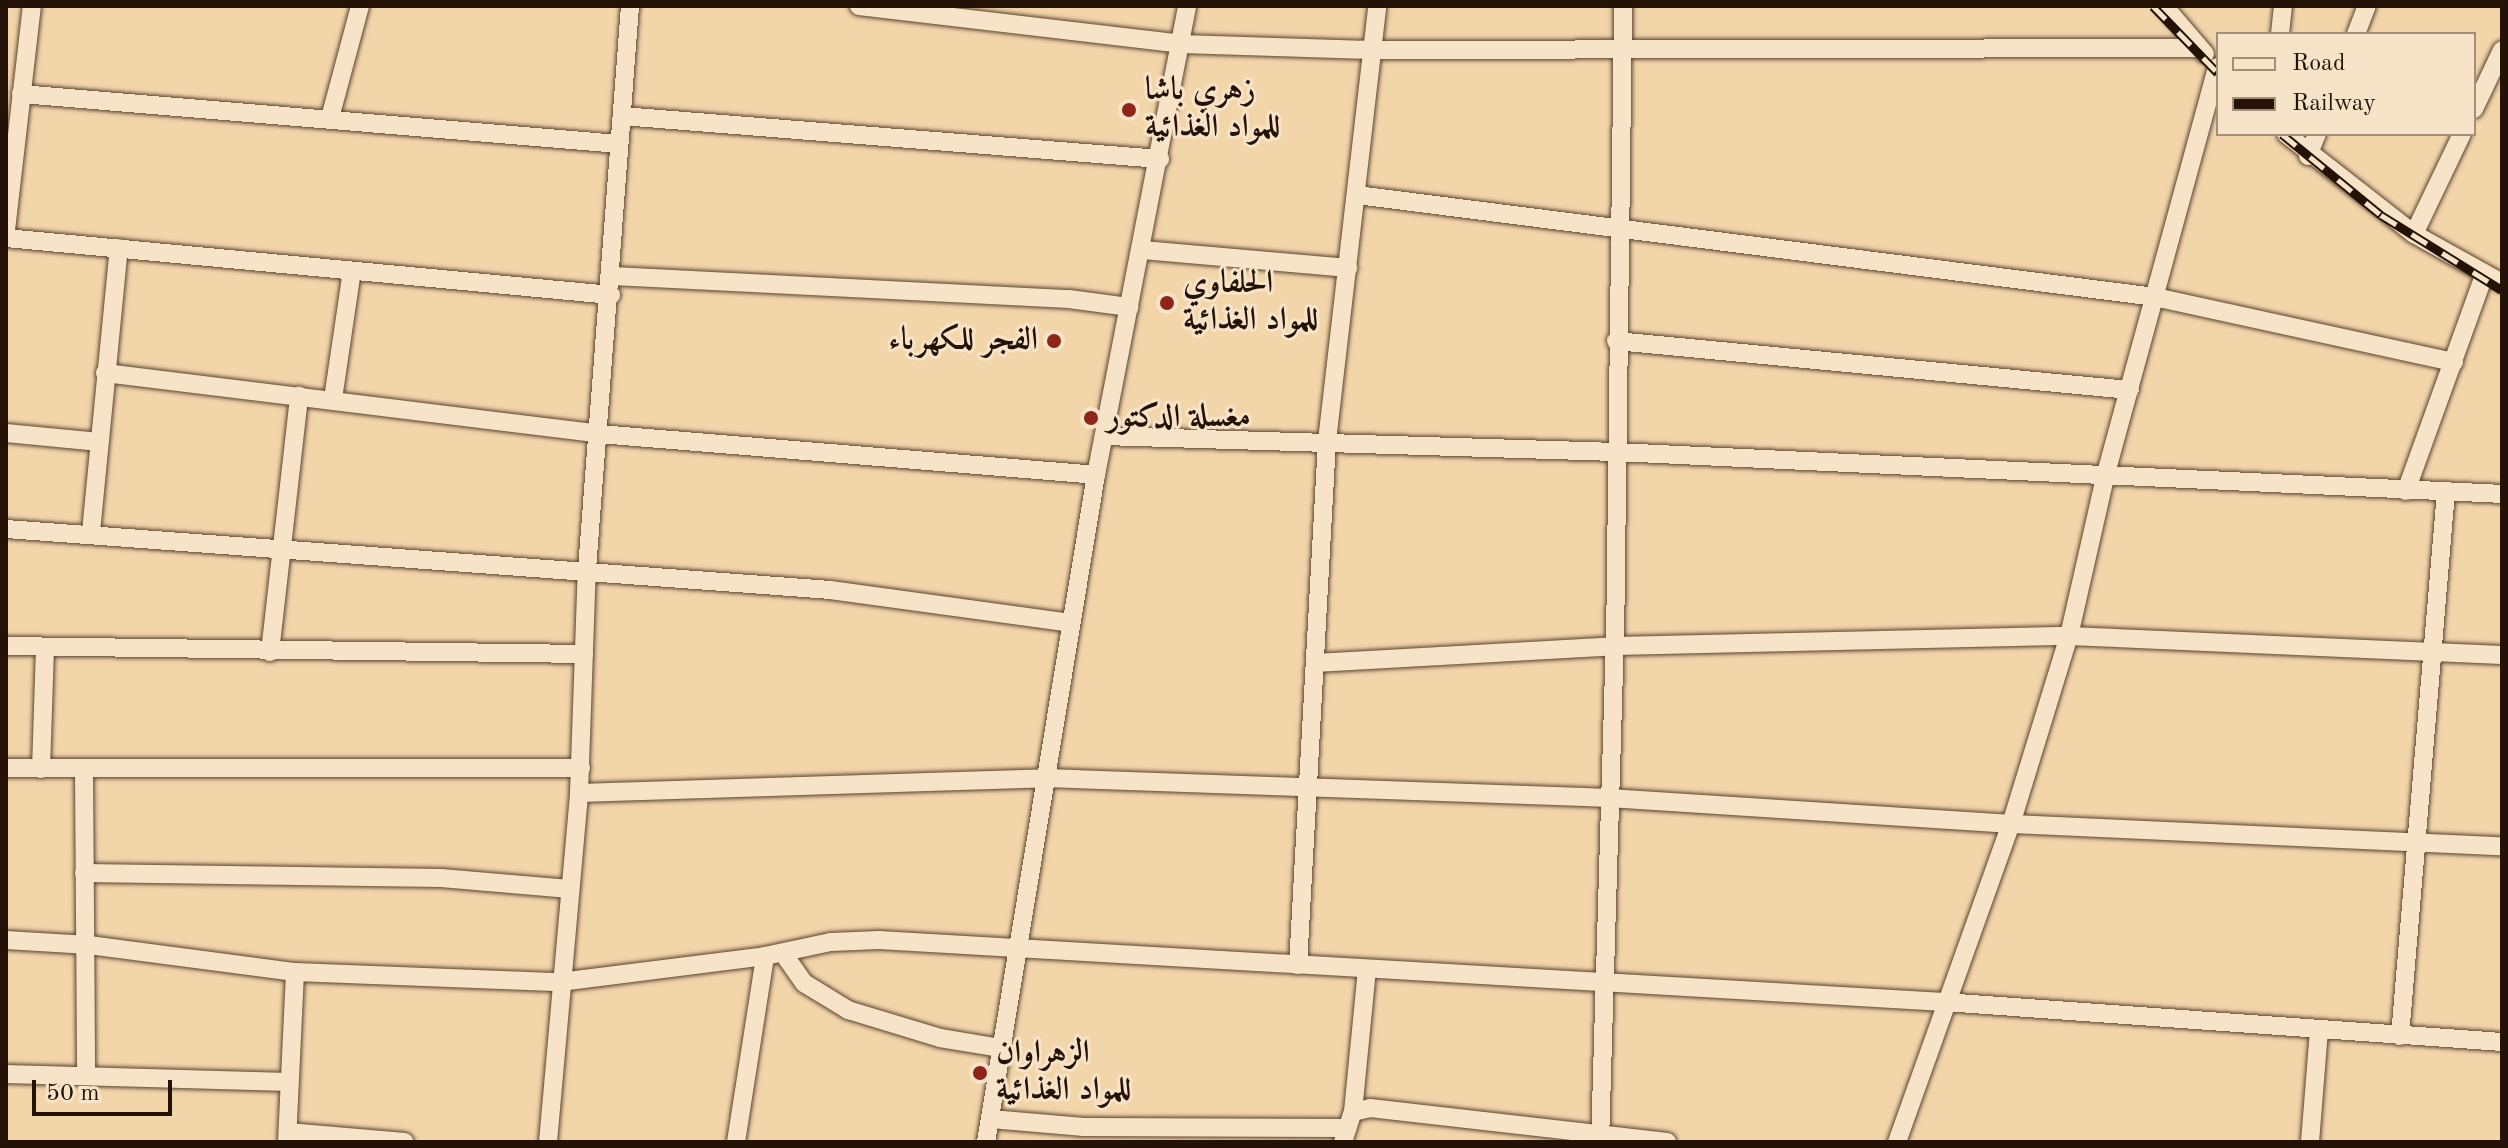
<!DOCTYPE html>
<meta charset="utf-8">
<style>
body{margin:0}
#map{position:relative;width:2508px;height:1148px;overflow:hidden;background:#f3d5aa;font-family:"Old Standard TT",Amiri,serif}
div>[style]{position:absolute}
.roads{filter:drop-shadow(0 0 2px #58432f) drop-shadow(0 0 2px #58432f)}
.minor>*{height:18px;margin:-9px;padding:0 9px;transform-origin:9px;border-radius:9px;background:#f7e4c8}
.rail>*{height:9px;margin-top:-4.5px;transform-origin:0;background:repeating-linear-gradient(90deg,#f7e4c8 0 18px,#251206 0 36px);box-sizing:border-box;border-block:2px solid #251206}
.dots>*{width:22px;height:22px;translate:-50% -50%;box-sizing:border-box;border:4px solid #f7e4c8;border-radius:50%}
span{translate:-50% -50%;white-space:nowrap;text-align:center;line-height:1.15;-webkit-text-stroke:6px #f7e4c8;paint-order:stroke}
.poi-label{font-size:32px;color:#251206;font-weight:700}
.left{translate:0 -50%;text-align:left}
.right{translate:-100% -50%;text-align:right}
.frame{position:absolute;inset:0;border:8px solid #251206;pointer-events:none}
.legend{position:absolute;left:2216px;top:32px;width:260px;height:104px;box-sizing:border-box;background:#f7e4c8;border:2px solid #a3907a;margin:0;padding:10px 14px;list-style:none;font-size:24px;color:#251206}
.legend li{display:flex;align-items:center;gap:16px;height:40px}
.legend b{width:40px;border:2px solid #a3907a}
.scale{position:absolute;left:32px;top:1080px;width:140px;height:36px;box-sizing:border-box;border:4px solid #251206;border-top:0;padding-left:10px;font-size:24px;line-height:28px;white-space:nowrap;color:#251206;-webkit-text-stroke:6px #f7e4c8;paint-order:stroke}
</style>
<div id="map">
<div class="roads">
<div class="minor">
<div style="left:859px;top:6px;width:324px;rotate:6.7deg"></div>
<div style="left:1181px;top:44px;width:192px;rotate:1.8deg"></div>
<div style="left:1373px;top:50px;width:826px;rotate:-0.14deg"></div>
<div style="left:2164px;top:6px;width:63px;rotate:49.5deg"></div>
<div style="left:2280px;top:34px;width:28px;rotate:-84deg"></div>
<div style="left:2356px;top:34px;width:30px;rotate:-69deg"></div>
<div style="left:21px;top:94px;width:600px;rotate:4.78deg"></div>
<div style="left:2474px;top:109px;width:65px;rotate:-64.6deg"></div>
<div style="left:622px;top:116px;width:540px;rotate:4.57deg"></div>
<div style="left:330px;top:118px;width:116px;rotate:-75deg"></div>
<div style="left:2286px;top:134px;width:162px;rotate:38deg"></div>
<div style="left:2414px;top:234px;width:101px;rotate:29.1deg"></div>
<div style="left:2308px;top:156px;width:24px;rotate:-68deg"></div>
<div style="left:1357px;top:195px;width:804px;rotate:7.28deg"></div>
<div style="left:2155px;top:297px;width:306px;rotate:12.3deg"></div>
<div style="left:6px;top:230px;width:226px;rotate:-83.4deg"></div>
<div style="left:2414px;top:234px;width:111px;rotate:-64.4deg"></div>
<div style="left:6px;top:238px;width:608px;rotate:5.38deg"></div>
<div style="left:1143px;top:250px;width:206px;rotate:5deg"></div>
<div style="left:613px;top:276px;width:457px;rotate:2.9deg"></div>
<div style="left:1069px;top:299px;width:61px;rotate:7.6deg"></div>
<div style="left:1616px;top:341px;width:516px;rotate:5.45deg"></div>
<div style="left:105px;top:373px;width:498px;rotate:7deg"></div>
<div style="left:599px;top:434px;width:499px;rotate:4.7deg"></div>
<div style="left:333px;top:399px;width:129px;rotate:-81.6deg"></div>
<div style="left:6px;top:433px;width:94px;rotate:5.5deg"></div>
<div style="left:1104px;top:436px;width:512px;rotate:1.79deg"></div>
<div style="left:1616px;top:452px;width:887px;rotate:2.71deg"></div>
<div style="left:2406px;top:491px;width:230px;rotate:-70.1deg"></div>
<div style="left:6px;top:529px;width:826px;rotate:4.23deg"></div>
<div style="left:830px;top:590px;width:243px;rotate:7.8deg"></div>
<div style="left:91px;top:532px;width:285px;rotate:-84.4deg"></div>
<div style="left:6px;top:646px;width:578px;rotate:0.79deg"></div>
<div style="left:270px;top:652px;width:258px;rotate:-83.5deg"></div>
<div style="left:1315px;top:663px;width:300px;rotate:-3.2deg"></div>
<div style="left:1615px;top:646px;width:454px;rotate:-1.3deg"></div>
<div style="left:2069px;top:636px;width:433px;rotate:2.5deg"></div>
<div style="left:6px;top:768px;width:575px"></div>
<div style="left:41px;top:769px;width:121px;rotate:-88.1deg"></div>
<div style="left:84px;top:771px;width:302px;rotate:89.6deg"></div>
<div style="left:579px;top:793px;width:468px;rotate:-1.8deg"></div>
<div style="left:1047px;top:778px;width:563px;rotate:2.03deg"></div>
<div style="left:1610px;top:798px;width:402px;rotate:3.7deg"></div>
<div style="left:2011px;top:824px;width:491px;rotate:2.6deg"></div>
<div style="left:84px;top:873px;width:357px;rotate:0.8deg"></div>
<div style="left:441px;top:878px;width:129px;rotate:4.9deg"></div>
<div style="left:6px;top:940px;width:83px;rotate:3.4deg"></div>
<div style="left:89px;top:945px;width:208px;rotate:7.5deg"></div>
<div style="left:295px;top:972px;width:265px;rotate:2.2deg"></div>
<div style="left:560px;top:982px;width:207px;rotate:-7.2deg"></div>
<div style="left:765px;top:956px;width:67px;rotate:-12deg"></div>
<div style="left:831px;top:942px;width:48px;rotate:-2.4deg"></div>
<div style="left:879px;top:940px;width:1067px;rotate:3.33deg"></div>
<div style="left:1944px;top:1002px;width:559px;rotate:4.1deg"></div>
<div style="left:783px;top:953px;width:37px;rotate:55deg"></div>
<div style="left:804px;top:983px;width:52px;rotate:31.5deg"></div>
<div style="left:848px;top:1010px;width:96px;rotate:16.9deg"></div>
<div style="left:940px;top:1038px;width:62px;rotate:9.3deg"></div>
<div style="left:1298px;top:965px;width:525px;rotate:-86.83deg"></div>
<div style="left:1327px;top:441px;width:438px;rotate:-83.4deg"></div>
<div style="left:2400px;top:1036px;width:546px;rotate:-85.17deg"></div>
<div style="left:6px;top:1074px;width:283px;rotate:1.6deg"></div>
<div style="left:1353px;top:1112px;width:17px;rotate:-13deg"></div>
<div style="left:1370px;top:1108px;width:299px;rotate:6.5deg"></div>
<div style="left:991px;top:1119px;width:93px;rotate:4.9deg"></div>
<div style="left:1084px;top:1127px;width:260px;rotate:0.2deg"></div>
<div style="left:288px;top:1132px;width:117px;rotate:4.9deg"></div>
<div style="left:287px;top:1142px;width:170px;rotate:-87.3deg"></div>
<div style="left:548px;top:1142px;width:350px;rotate:-84.9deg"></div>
<div style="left:579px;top:793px;width:224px;rotate:-88deg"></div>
<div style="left:587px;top:569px;width:565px;rotate:-85.63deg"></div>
<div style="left:736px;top:1142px;width:188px;rotate:-81.1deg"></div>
<div style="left:986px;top:1142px;width:676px;rotate:-80.64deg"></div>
<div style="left:1096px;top:475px;width:478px;rotate:-79deg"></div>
<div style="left:1343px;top:1142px;width:32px;rotate:-72deg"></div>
<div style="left:1353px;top:1112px;width:143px;rotate:-84.4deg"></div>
<div style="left:1600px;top:1142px;width:496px;rotate:-88.3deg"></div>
<div style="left:1615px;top:646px;width:640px;rotate:-89.28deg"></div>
<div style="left:1897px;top:1142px;width:338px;rotate:-70.3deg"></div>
<div style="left:2011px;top:824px;width:197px;rotate:-72.9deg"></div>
<div style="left:2069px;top:636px;width:163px;rotate:-77.2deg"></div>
<div style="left:2105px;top:477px;width:425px;rotate:-74.7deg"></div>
<div style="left:2310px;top:1142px;width:113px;rotate:-85.4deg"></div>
</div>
</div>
<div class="rail">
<div style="left:2153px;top:6px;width:93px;rotate:45.9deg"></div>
<div style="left:2282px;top:134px;width:128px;rotate:39.3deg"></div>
<div style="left:2381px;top:215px;width:142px;rotate:31.8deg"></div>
</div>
<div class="dots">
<div style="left:1129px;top:110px;background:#8f2418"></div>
<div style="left:1167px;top:303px;background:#8f2418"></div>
<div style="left:1054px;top:341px;background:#8f2418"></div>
<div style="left:1091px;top:418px;background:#8f2418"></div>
<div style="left:980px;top:1073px;background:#8f2418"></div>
</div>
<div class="poi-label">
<span class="left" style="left:1145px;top:110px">زهري باشا<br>للمواد الغذائية</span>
<span class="left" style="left:1183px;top:303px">الحلفاوي<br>للمواد الغذائية</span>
<span class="right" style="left:1038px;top:341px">الفجر للكهرباء</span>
<span class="left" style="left:1107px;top:418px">مغسلة الدكتور</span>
<span class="left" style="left:996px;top:1073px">الزهراوان<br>للمواد الغذائية</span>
</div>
<div class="frame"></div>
<ul class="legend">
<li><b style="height:10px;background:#f7e4c8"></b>Road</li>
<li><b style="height:10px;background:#251206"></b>Railway</li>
</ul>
<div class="scale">50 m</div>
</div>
